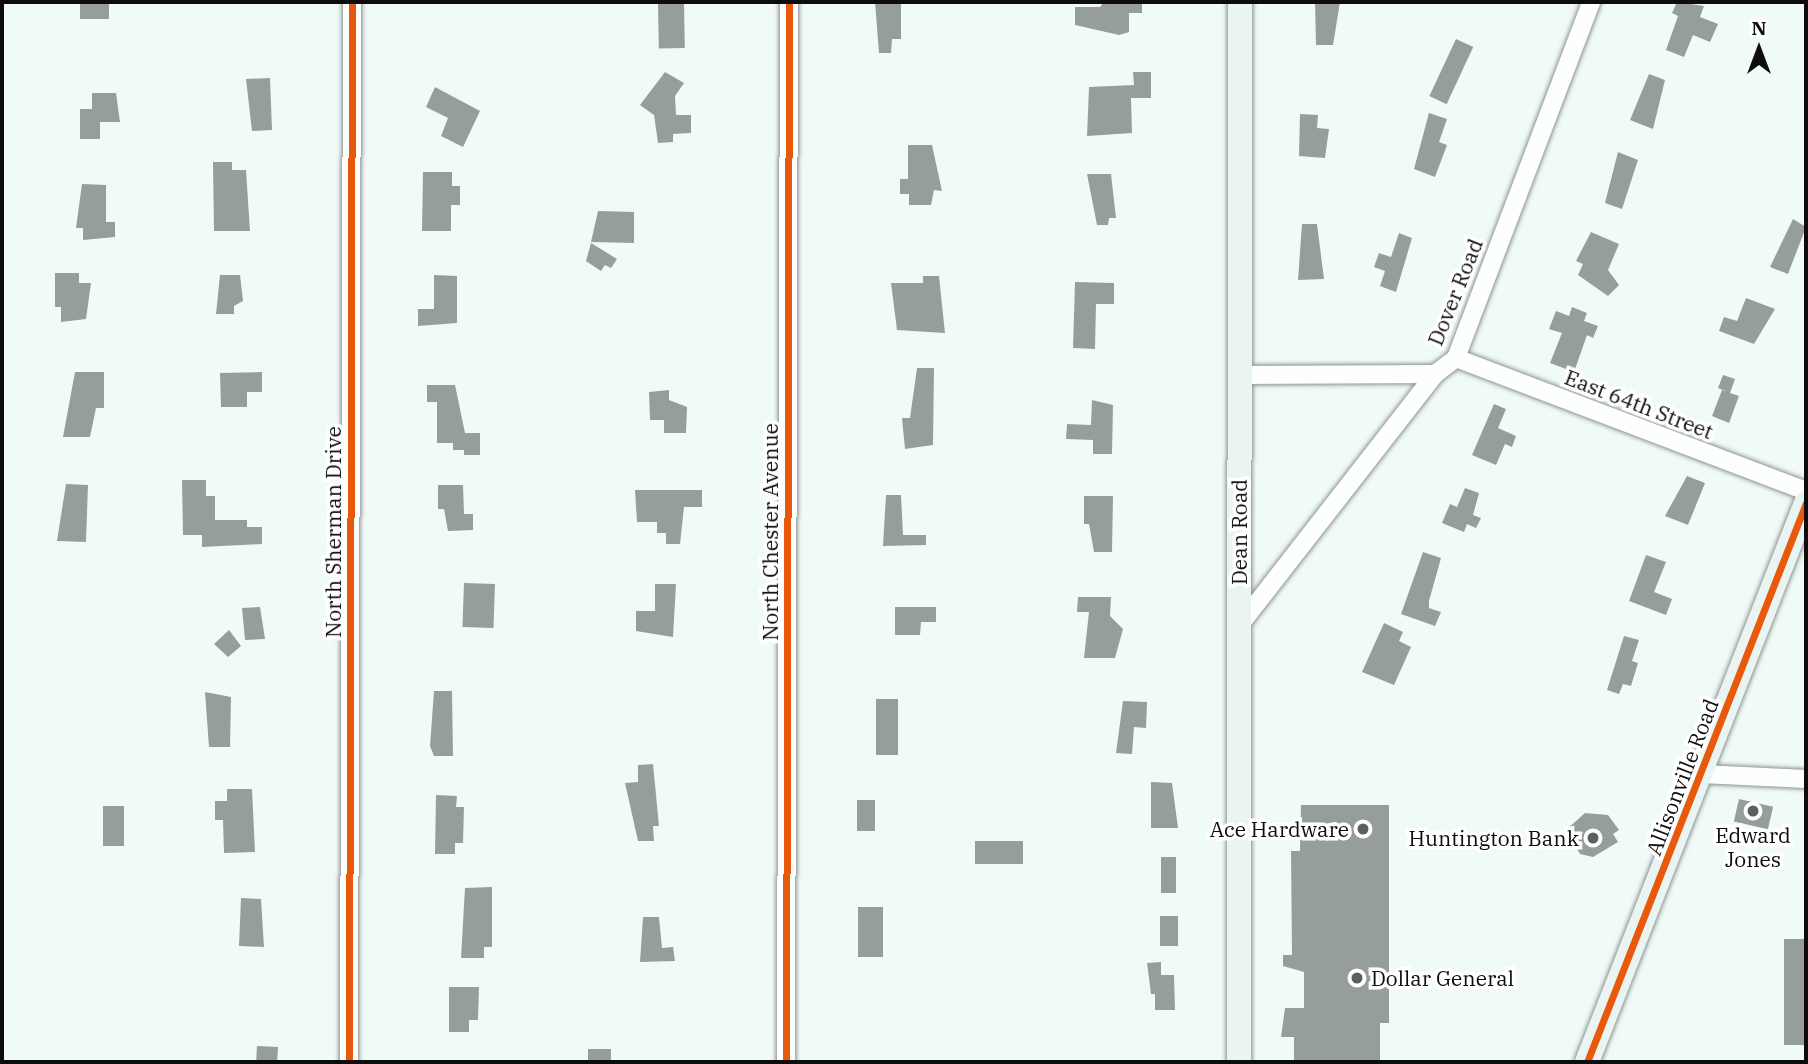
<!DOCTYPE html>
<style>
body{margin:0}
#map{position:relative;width:1808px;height:1064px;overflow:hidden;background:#f0fbf8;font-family:"IBM Plex Serif",serif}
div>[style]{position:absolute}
.building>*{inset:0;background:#969e9a;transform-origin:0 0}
.roads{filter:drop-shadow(0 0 2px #8f9493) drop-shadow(0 0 2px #8f9493)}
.street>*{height:18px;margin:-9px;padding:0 9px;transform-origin:9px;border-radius:9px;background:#fdfefe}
.secondary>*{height:24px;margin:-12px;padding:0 12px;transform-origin:12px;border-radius:12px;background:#e9f4f3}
.cycleway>*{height:7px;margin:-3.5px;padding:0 3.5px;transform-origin:3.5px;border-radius:3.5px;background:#e8590c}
.dots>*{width:19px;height:19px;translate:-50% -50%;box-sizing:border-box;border:4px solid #fff;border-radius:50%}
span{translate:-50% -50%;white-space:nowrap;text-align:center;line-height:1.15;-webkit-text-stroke:7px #fff;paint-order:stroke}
.street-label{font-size:21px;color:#0d0d0d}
.poi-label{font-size:21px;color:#0d0d0d}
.right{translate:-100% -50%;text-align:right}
.left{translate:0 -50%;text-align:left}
.frame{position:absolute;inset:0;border:4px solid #0d0d0d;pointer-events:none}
.north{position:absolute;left:1724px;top:14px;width:70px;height:70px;-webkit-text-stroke:5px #fff;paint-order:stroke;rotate:0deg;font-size:19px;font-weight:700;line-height:28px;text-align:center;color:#0d0d0d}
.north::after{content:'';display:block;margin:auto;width:24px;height:32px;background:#0d0d0d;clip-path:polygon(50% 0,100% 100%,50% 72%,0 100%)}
</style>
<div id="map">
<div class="building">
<div style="left:80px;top:2px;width:29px;height:17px"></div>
<div style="left:684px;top:2px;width:46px;height:26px;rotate:89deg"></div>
<div style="clip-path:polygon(875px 2px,901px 4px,901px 39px,892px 39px,891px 53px,879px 53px)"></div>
<div style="clip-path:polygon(1104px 2px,1142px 2px,1142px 13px,1129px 13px,1129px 32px,1119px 35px,1075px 25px,1075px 7px,1100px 7px)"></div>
<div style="clip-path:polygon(1315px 2px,1340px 2px,1333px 45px,1316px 45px)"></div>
<div style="clip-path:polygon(1677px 2px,1704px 6px,1700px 17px,1718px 24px,1710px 42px,1693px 35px,1684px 57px,1666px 50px,1678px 16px,1672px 13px)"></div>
<div style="left:1456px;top:39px;width:19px;height:63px;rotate:25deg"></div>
<div style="clip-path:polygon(665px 72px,684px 83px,675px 96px,676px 115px,691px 115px,691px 133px,673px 134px,673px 142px,658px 143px,654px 115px,640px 105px)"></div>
<div style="clip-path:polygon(1133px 72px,1151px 72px,1151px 98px,1131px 98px,1132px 133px,1087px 136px,1089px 87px,1134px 85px)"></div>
<div style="clip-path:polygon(1649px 74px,1665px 80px,1653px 129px,1630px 120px)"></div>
<div style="clip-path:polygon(270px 78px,272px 130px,252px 131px,246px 79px)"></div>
<div style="clip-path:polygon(435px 87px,480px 111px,463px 147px,441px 136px,448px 118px,426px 107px)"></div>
<div style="clip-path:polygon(92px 93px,116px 93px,120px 122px,100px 122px,100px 139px,80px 139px,80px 109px,92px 109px)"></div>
<div style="clip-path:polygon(1429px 113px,1447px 119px,1439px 142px,1447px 145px,1435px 177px,1414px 169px)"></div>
<div style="clip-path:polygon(1300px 114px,1318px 115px,1317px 128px,1329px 129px,1325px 158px,1299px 156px)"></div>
<div style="clip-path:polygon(908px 145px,932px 145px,942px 191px,934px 190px,931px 205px,909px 205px,909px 194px,900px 194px,900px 179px,908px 179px)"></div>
<div style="clip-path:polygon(1618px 152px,1638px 160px,1622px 209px,1605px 203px)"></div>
<div style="clip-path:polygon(213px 162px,232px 162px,232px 170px,246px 170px,250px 231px,214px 231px)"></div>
<div style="clip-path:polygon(423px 172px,452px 172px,452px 186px,460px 186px,460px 205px,451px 205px,451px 231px,422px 231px)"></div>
<div style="clip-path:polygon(1087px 174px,1111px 174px,1116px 218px,1109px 218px,1108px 225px,1097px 225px)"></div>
<div style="clip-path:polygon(82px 184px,106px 185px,106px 222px,115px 222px,115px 237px,83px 240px,83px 228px,76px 228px)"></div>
<div style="clip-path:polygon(598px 211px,634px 212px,634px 243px,591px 242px)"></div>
<div style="clip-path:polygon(1793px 219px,1806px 227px,1788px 274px,1770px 267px)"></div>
<div style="clip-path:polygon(1302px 224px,1317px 224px,1324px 279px,1298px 280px)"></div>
<div style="clip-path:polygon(1591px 232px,1619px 244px,1608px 270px,1619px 285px,1608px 296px,1578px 275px,1583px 264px,1576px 261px)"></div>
<div style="clip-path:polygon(1399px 233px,1412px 238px,1396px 292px,1380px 286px,1385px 271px,1374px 267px,1379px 253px,1391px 257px)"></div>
<div style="clip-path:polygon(591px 243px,617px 259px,611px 268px,605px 265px,601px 271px,586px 261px)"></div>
<div style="clip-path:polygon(55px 273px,79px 273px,79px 283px,91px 283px,86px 319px,61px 322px,61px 307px,55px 307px)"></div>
<div style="clip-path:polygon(220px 275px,240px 275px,243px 301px,234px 306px,234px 314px,216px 314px)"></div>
<div style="clip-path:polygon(434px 275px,457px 276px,457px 323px,418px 326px,418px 309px,434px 309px)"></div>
<div style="clip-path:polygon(923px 276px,939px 276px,945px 333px,897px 330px,891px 283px,923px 283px)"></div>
<div style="clip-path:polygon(1075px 282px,1114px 283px,1114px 304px,1096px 304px,1095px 349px,1073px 348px)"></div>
<div style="clip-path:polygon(1746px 298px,1775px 309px,1754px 344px,1719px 331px,1724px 317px,1737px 321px)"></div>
<div style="clip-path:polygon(1572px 307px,1587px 313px,1584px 321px,1598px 326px,1593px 338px,1587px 335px,1574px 372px,1550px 363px,1562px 333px,1549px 329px,1556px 311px,1569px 316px)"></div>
<div style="clip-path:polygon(917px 368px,934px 368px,933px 445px,905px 449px,902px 418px,910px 418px)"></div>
<div style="clip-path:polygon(75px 372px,104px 372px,104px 408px,96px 408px,90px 437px,63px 437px)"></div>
<div style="clip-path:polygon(262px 372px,262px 392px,247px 392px,247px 407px,221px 407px,220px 373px)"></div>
<div style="clip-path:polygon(1723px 375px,1735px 379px,1730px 393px,1739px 396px,1729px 423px,1712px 416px,1722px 390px,1728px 392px,1718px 388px)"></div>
<div style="clip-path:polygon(427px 385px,455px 385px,465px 433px,480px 433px,480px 455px,464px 455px,464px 450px,453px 450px,453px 443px,437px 443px,437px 402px,427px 402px)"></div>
<div style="clip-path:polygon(669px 390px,669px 400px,687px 407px,686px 433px,664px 433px,664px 420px,650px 420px,649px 392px)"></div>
<div style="clip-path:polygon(1092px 400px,1113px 405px,1112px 454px,1093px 454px,1093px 440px,1066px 439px,1067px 424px,1091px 425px)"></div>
<div style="clip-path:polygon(1494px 404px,1506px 409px,1498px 428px,1516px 436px,1512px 447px,1505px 444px,1496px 465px,1472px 455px)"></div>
<div style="clip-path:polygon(1687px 476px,1705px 483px,1688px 525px,1665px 516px)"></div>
<div style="clip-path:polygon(182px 480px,206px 480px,206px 496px,215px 496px,215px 520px,247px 520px,247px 527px,262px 527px,262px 544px,202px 547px,202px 535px,183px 535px)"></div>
<div style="clip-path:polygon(66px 484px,88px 485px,86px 542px,57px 541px)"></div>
<div style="clip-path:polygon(438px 485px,463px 485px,464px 514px,473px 514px,473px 530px,448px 531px,444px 509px,438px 509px)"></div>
<div style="clip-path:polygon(1465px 488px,1479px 493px,1473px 515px,1481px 518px,1476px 528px,1467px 524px,1464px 532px,1442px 523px,1450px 504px,1457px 507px)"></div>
<div style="clip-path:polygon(635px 490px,702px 490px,702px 507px,684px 507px,680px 544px,666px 544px,666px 533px,657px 533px,657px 522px,637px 522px)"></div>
<div style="clip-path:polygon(886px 495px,901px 495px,903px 535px,926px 535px,926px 545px,883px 546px)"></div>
<div style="clip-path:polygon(1084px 496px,1113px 496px,1112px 552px,1094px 552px,1089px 524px,1084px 524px)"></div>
<div style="clip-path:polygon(1423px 552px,1441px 558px,1429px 601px,1429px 608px,1441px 612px,1435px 626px,1401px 614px)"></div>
<div style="clip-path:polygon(1646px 555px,1666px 562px,1654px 592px,1672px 599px,1666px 615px,1629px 601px)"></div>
<div style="left:464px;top:583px;width:31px;height:44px;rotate:2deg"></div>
<div style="clip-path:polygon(655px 584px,676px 584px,673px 637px,636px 631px,636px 611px,655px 611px)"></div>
<div style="clip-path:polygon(1078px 597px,1111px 597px,1110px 616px,1123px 629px,1115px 658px,1084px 658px,1089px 612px,1077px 612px)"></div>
<div style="clip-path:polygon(260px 607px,265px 639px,245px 640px,242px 608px)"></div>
<div style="clip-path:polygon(895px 607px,936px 607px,936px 622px,921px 622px,920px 635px,895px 635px)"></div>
<div style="clip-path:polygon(1384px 623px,1403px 632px,1399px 641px,1411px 647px,1394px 685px,1362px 672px)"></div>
<div style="clip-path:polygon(229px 630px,241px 646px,228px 657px,214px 644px)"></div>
<div style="clip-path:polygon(1624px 636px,1639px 640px,1632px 661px,1638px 663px,1631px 686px,1623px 684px,1619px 694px,1607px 690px)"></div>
<div style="clip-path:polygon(434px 691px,452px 691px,453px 756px,434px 756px,430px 746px)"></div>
<div style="clip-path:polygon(205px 692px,231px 697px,230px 747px,209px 747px)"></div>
<div style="left:876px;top:699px;width:22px;height:56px"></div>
<div style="clip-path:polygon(1123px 701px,1147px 702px,1146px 728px,1134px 727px,1132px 754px,1116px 753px)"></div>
<div style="clip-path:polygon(653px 764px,659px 826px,653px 826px,654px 841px,638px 841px,625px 783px,638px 782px,638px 765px)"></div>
<div style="clip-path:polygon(1151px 782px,1172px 783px,1178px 828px,1151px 828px)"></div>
<div style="clip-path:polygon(227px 789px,252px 789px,255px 852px,224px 853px,223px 820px,215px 820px,215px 801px,227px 801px)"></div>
<div style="clip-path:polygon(436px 795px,457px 796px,456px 807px,464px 807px,463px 843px,455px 843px,455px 854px,435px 854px)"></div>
<div style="left:1739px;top:799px;width:35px;height:23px;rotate:13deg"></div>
<div style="left:857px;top:800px;width:18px;height:31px"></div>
<div style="clip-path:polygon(1301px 805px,1389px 805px,1389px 1023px,1380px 1023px,1380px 1062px,1294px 1062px,1294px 1037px,1281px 1037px,1285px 1008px,1304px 1008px,1304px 972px,1283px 966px,1283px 955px,1292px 955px,1291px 851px,1300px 851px)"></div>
<div style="left:103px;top:806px;width:21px;height:40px"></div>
<div style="clip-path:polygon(1585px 813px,1608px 815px,1619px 830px,1613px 834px,1618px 842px,1593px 857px,1580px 854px,1566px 830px)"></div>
<div style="left:1023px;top:841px;width:23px;height:48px;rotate:90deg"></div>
<div style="left:1161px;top:857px;width:15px;height:36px"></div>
<div style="clip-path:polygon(492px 887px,492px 947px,484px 947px,484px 958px,461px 958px,465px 888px)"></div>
<div style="clip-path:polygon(241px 898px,261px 899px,264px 947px,239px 946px)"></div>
<div style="left:858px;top:907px;width:25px;height:50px"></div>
<div style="left:1160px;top:916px;width:18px;height:30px"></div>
<div style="clip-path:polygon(643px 917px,659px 917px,662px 948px,673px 947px,675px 961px,640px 962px)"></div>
<div style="left:1784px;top:939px;width:22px;height:106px"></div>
<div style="clip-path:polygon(1161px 962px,1161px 975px,1174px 975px,1175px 1010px,1155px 1010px,1155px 994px,1151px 994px,1147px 963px)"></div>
<div style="clip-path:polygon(449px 987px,479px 987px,478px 1020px,469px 1020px,469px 1032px,449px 1032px)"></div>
<div style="left:257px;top:1046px;width:21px;height:16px;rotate:3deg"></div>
<div style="left:588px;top:1049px;width:23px;height:13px"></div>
</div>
<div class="roads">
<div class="street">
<div style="left:1456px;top:358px;width:374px;rotate:20.8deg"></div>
<div style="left:1239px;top:375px;width:196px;rotate:-0.3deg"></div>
<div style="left:1239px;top:626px;width:319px;rotate:-52.1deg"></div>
<div style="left:1435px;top:374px;width:26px;rotate:-37deg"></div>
<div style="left:1456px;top:358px;width:381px;rotate:-69.2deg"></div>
<div style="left:1702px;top:774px;width:104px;rotate:2.8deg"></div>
<div style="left:349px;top:1062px;width:1060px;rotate:-89.84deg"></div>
<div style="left:786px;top:1062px;width:1060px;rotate:-89.84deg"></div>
</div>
<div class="secondary">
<div style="left:1239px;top:1062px;width:1060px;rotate:-89.95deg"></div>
<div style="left:1587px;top:1062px;width:600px;rotate:-68.61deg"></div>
</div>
</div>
<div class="cycleway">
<div style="left:349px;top:1062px;width:1060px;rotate:-89.84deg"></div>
<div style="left:786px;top:1062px;width:1060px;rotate:-89.84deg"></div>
<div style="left:1587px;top:1062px;width:600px;rotate:-68.61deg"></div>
</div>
<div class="dots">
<div style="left:1753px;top:811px;background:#5c605f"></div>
<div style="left:1363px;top:829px;background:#5c605f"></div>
<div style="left:1593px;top:838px;background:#5c605f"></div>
<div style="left:1357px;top:978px;background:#5c605f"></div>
</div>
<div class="street-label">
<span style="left:1455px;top:292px;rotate:-68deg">Dover Road</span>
<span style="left:1639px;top:404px;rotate:21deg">East 64th Street</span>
<span style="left:333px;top:532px;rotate:-90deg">North Sherman Drive</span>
<span style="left:770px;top:532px;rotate:-90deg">North Chester Avenue</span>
<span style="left:1239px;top:532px;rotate:-90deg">Dean Road</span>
<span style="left:1682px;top:777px;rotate:-69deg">Allisonville Road</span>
</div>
<div class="poi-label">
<span class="right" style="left:1349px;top:829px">Ace Hardware</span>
<span style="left:1753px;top:847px">Edward<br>Jones</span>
<span class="right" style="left:1579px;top:838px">Huntington Bank</span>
<span class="left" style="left:1371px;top:978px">Dollar General</span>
</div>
<div class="frame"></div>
<div class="north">N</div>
</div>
